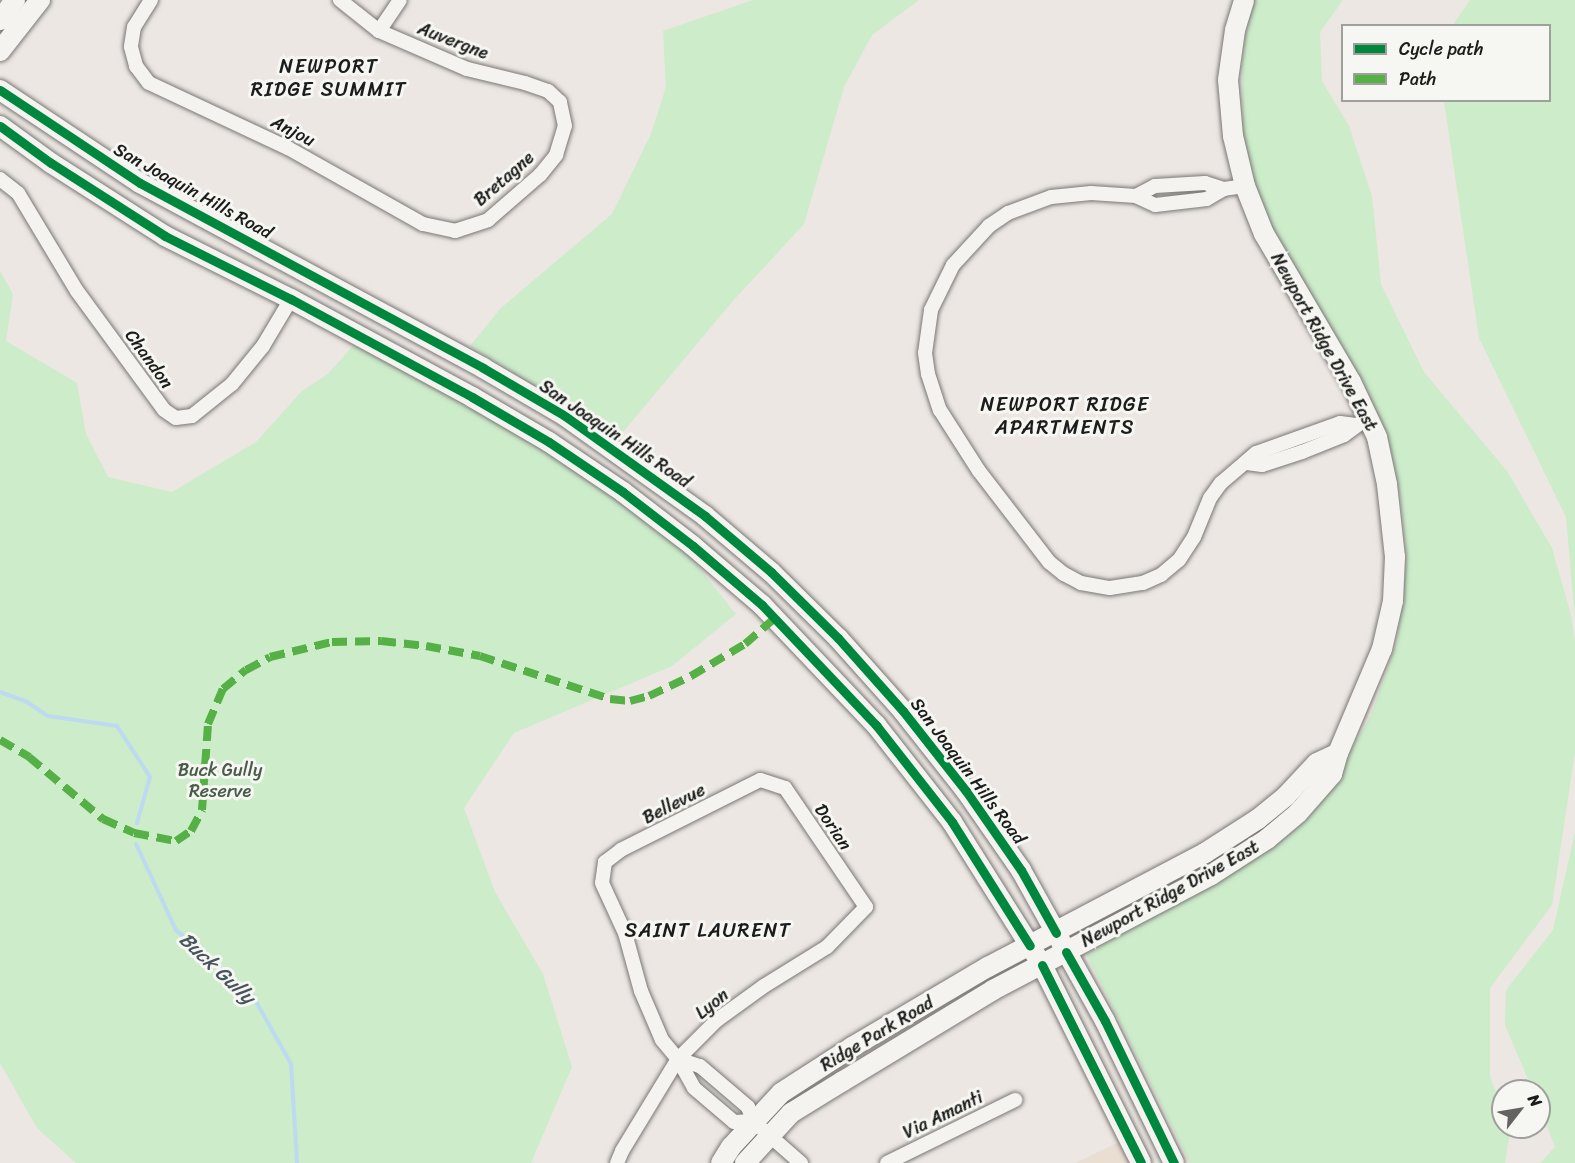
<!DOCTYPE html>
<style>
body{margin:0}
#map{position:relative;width:1575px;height:1163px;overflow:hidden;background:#ece7e2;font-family:Sriracha,sans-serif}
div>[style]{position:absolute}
.built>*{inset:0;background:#eaded2}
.green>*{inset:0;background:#ccecca}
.stream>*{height:4px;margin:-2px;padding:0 2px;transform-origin:2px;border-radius:2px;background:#bedaf0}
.roads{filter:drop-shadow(0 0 2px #7a7775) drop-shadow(0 0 2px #7a7775)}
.street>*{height:14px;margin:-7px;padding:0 7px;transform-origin:7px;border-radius:7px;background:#f4f3f0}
.secondary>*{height:20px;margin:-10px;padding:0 10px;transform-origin:10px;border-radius:10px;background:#f4f3f0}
.quiet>*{height:8px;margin-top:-4px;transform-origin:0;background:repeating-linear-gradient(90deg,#55b145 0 15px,transparent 0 23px)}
.cycleway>*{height:9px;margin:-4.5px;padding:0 4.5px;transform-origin:4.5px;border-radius:4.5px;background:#00873e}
span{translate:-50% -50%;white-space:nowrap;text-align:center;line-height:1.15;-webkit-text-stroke:6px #f6f6f2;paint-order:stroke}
.street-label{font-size:18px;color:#1c1c1c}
.park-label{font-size:18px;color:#495c4a}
.neighbourhood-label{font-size:20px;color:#1c1c1c;letter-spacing:1.5px}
.water-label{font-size:20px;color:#47545d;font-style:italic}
.legend{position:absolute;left:1341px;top:24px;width:210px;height:78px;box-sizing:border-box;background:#f6f6f2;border:2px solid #9f9f9c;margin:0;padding:8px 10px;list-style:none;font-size:18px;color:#1c1c1c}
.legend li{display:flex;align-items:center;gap:12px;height:30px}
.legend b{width:30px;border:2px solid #9f9f9c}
.north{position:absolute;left:1491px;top:1079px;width:60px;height:60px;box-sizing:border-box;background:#f6f6f2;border:2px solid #9f9f9c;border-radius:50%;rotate:59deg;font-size:16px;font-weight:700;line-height:24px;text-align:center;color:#1c1c1c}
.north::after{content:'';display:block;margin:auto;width:21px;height:27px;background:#656361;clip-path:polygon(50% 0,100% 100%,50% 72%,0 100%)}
</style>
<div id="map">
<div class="built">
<div style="clip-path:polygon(1119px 1142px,1129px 1163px,1075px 1163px)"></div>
</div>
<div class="green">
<div style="clip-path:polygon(753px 0,919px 0,872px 35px,844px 87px,804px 224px,732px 302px,618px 438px,470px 346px,501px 308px,612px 214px,651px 134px,666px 87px,663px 31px)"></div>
<div style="clip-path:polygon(1254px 0,1343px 0,1320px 32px,1322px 81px,1349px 126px,1372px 196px,1381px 284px,1424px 372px,1507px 471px,1552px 548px,1571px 615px,1575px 642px,1575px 752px,1552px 905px,1490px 988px,1490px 1076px,1503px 1112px,1503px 1127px,1508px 1127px,1510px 1132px,1505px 1163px,1190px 1163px,1086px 954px,1289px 825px,1342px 766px,1371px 715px,1397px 641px,1407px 559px,1400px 494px,1382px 423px,1285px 255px,1257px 193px,1243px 138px,1242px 65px,1248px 14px)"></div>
<div style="clip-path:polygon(1470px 0,1575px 0,1575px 619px,1566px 517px,1479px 338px,1444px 101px,1550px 100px,1550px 26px,1453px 25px)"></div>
<div style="clip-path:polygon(0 271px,13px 294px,6px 341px,77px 383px,86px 434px,108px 477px,172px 492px,256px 442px,302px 391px,328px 374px,358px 340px,507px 418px,672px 534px,736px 614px,672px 666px,514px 733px,464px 808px,495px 892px,543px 974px,572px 1067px,531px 1163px,76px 1163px,37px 1128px,0 1063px)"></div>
<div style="clip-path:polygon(1575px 832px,1575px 1163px,1540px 1163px,1555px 1147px,1539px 1105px,1539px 1091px,1533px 1091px,1505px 1025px,1506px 990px,1553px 930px)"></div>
</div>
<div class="stream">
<div style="left:0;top:692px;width:29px;rotate:20deg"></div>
<div style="left:27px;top:702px;width:25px;rotate:34deg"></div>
<div style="left:48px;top:716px;width:70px;rotate:8.2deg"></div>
<div style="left:117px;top:726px;width:61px;rotate:57.1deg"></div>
<div style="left:150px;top:777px;width:48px;rotate:105.8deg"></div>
<div style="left:136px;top:844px;width:95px;rotate:65.1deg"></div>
<div style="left:176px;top:930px;width:101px;rotate:40.6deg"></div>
<div style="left:253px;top:996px;width:78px;rotate:60.8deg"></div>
<div style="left:291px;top:1064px;width:99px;rotate:86.5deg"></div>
</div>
<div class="roads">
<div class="street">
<div style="left:151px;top:0;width:32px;rotate:122deg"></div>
<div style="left:134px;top:27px;width:20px;rotate:99deg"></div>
<div style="left:131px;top:47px;width:20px;rotate:75deg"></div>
<div style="left:136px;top:66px;width:21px;rotate:53deg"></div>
<div style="left:149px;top:83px;width:153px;rotate:25.1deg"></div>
<div style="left:288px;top:148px;width:155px;rotate:29.4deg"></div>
<div style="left:423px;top:224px;width:33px;rotate:12deg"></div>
<div style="left:455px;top:231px;width:35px;rotate:-18deg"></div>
<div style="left:488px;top:220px;width:69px;rotate:-40.9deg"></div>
<div style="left:540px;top:175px;width:26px;rotate:-51deg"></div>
<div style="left:556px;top:155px;width:30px;rotate:-73deg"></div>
<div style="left:565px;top:126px;width:25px;rotate:-102deg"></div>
<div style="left:560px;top:102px;width:16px;rotate:-137deg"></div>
<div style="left:548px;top:91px;width:24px;rotate:-161deg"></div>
<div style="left:525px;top:83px;width:60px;rotate:-166.4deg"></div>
<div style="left:467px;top:69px;width:96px;rotate:-156.6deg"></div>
<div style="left:379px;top:31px;width:50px;rotate:-141.5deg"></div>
<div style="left:379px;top:31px;width:37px;rotate:-56deg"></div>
<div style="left:0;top:179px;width:23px;rotate:38deg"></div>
<div style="left:18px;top:193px;width:114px;rotate:59deg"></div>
<div style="left:77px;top:291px;width:147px;rotate:53.8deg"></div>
<div style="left:164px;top:410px;width:14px;rotate:34deg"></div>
<div style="left:176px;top:418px;width:16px;rotate:-7deg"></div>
<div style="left:192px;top:416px;width:51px;rotate:-38.7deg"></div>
<div style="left:232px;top:384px;width:49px;rotate:-50.8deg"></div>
<div style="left:263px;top:346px;width:55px;rotate:-59.2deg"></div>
<div style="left:1245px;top:186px;width:21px;rotate:172deg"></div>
<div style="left:1224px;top:189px;width:20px;rotate:150deg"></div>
<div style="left:1207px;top:199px;width:52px;rotate:173.4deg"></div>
<div style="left:1155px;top:205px;width:21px;rotate:-155deg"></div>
<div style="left:1136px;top:196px;width:45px;rotate:-176.2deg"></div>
<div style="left:1091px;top:193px;width:40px;rotate:174.3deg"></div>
<div style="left:1051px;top:197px;width:46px;rotate:159.6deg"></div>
<div style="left:1008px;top:213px;width:23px;rotate:146deg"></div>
<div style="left:989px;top:226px;width:53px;rotate:132.7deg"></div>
<div style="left:953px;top:265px;width:50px;rotate:116.1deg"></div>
<div style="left:931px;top:310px;width:43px;rotate:97.9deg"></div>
<div style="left:925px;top:353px;width:21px;rotate:82deg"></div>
<div style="left:928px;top:374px;width:38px;rotate:72deg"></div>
<div style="left:940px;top:410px;width:72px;rotate:57.4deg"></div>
<div style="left:979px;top:471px;width:115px;rotate:52.4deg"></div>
<div style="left:1049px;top:562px;width:19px;rotate:39deg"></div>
<div style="left:1064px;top:574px;width:19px;rotate:28deg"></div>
<div style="left:1081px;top:583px;width:29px;rotate:10deg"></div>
<div style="left:1110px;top:588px;width:33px;rotate:-9deg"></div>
<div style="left:1143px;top:583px;width:20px;rotate:-24deg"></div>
<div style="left:1161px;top:575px;width:23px;rotate:-40deg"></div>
<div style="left:1179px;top:560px;width:27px;rotate:-57deg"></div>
<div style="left:1194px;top:537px;width:42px;rotate:-67.7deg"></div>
<div style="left:1210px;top:498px;width:19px;rotate:-54deg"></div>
<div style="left:1221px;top:483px;width:46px;rotate:-40.6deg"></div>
<div style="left:1256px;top:453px;width:89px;rotate:-19.7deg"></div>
<div style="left:1340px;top:423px;width:16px;rotate:7deg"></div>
<div style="left:1136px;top:196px;width:21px;rotate:-28deg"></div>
<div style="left:1155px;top:186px;width:50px;rotate:-3.4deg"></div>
<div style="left:1205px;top:183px;width:20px;rotate:18deg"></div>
<div style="left:1247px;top:463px;width:15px;rotate:8deg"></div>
<div style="left:1262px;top:465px;width:42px;rotate:-18deg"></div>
<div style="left:1302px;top:452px;width:45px;rotate:-22deg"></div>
<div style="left:1344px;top:435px;width:19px;rotate:-36deg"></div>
<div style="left:678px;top:1059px;width:23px;rotate:18deg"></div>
<div style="left:700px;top:1066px;width:63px;rotate:40.5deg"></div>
<div style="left:748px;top:1107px;width:15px;rotate:70deg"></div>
<div style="left:753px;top:1121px;width:64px;rotate:41.2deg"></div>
<div style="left:617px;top:1163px;width:13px;rotate:-67deg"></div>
<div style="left:622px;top:1151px;width:108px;rotate:-58.7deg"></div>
<div style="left:678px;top:1059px;width:55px;rotate:-45deg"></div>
<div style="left:717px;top:1020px;width:58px;rotate:-35.9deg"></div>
<div style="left:764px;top:986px;width:74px;rotate:-31.8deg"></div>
<div style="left:827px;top:947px;width:56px;rotate:-45.7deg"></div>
<div style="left:866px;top:907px;width:144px;rotate:-124.2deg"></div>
<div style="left:785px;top:788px;width:26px;rotate:-162deg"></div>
<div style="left:760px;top:780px;width:156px;rotate:153.3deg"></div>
<div style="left:621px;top:850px;width:20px;rotate:143deg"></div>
<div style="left:605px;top:862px;width:21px;rotate:98deg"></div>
<div style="left:602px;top:883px;width:55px;rotate:65.3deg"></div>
<div style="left:625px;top:933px;width:60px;rotate:74.6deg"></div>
<div style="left:641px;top:991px;width:53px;rotate:66.8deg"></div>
<div style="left:662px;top:1040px;width:25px;rotate:50deg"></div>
<div style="left:678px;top:1059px;width:33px;rotate:61deg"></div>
<div style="left:694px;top:1088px;width:52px;rotate:40.4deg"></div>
<div style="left:734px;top:1122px;width:19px;rotate:-3deg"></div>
<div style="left:887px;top:1163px;width:143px;rotate:-26.2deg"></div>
</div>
<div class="secondary">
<div style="left:0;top:20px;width:25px;rotate:-53deg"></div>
<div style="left:0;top:51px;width:65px;rotate:-51.9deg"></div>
<div style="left:0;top:90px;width:168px;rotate:33.6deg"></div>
<div style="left:140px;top:183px;width:390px;rotate:28.3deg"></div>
<div style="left:483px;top:368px;width:95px;rotate:30.3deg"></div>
<div style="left:565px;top:416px;width:172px;rotate:35.5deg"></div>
<div style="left:705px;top:516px;width:87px;rotate:40.3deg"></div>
<div style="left:771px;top:572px;width:94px;rotate:44.6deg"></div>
<div style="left:838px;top:638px;width:98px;rotate:48.3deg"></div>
<div style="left:903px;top:711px;width:102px;rotate:51.8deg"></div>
<div style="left:966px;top:791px;width:96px;rotate:55.2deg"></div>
<div style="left:1021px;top:870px;width:173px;rotate:60.9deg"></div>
<div style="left:1105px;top:1021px;width:158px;rotate:64.1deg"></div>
<div style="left:0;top:126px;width:63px;rotate:36deg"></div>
<div style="left:51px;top:163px;width:135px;rotate:32.6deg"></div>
<div style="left:165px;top:236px;width:141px;rotate:26.6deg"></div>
<div style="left:291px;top:299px;width:206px;rotate:28.4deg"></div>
<div style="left:472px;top:397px;width:89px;rotate:30.3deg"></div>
<div style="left:549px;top:442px;width:89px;rotate:34deg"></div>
<div style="left:623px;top:492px;width:88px;rotate:37.6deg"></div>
<div style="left:693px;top:546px;width:91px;rotate:40.5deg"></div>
<div style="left:762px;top:605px;width:166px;rotate:46.5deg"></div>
<div style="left:876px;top:725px;width:123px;rotate:51.9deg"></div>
<div style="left:952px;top:822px;width:169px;rotate:57.8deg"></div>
<div style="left:1042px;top:965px;width:221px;rotate:63.4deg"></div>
<div style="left:721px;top:1163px;width:19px;rotate:-58deg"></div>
<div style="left:731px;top:1147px;width:74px;rotate:-47.2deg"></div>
<div style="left:781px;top:1093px;width:85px;rotate:-32.9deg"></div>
<div style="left:852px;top:1047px;width:158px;rotate:-30.5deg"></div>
<div style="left:988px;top:967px;width:245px;rotate:-27.7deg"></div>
<div style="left:1205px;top:853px;width:63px;rotate:-32.7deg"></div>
<div style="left:1258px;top:819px;width:36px;rotate:-39deg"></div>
<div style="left:1286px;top:796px;width:45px;rotate:-46.8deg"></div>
<div style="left:1317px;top:763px;width:23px;rotate:-25deg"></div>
<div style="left:745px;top:1163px;width:68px;rotate:-47.4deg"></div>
<div style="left:791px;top:1113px;width:61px;rotate:-31.6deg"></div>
<div style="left:843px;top:1081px;width:175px;rotate:-31.2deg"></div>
<div style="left:993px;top:990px;width:246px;rotate:-27.8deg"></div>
<div style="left:1211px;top:875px;width:67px;rotate:-32.7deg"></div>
<div style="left:1267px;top:839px;width:40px;rotate:-40deg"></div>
<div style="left:1298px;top:813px;width:52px;rotate:-48.9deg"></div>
<div style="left:1332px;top:774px;width:22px;rotate:-74deg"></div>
<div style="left:1338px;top:753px;width:113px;rotate:-67.1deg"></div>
<div style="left:1382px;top:649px;width:49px;rotate:-77.1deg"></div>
<div style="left:1393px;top:601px;width:44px;rotate:-87.4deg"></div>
<div style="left:1395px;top:557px;width:73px;rotate:-96.3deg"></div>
<div style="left:1387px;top:484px;width:48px;rotate:-102deg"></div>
<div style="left:1377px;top:437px;width:61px;rotate:-115.3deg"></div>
<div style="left:1351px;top:382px;width:172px;rotate:-120.4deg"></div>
<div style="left:1264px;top:234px;width:52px;rotate:-111.6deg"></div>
<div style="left:1245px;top:186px;width:51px;rotate:-103.5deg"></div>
<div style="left:1233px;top:136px;width:56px;rotate:-95.1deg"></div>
<div style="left:1228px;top:80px;width:50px;rotate:-82deg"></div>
<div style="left:1235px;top:30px;width:31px;rotate:-73deg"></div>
</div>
</div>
<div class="quiet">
<div style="left:0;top:740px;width:34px;rotate:30deg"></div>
<div style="left:29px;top:757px;width:97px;rotate:40deg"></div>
<div style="left:103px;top:819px;width:34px;rotate:24deg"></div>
<div style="left:134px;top:833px;width:43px;rotate:10.8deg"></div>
<div style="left:176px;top:841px;width:18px;rotate:-34deg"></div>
<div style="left:191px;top:831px;width:24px;rotate:-62deg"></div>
<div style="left:202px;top:810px;width:86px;rotate:-86deg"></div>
<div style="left:208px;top:724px;width:38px;rotate:-67deg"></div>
<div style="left:223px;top:689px;width:30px;rotate:-40deg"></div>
<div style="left:246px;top:670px;width:27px;rotate:-28deg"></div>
<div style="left:270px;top:657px;width:64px;rotate:-13.6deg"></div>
<div style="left:332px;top:642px;width:49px;rotate:-1.2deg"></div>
<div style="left:381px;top:641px;width:45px;rotate:6.3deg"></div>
<div style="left:426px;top:646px;width:55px;rotate:10.5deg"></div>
<div style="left:480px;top:656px;width:137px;rotate:18.3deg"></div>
<div style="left:610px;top:699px;width:20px;rotate:6deg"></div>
<div style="left:630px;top:701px;width:20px;rotate:-15deg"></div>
<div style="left:649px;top:696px;width:47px;rotate:-25.5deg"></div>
<div style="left:691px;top:676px;width:63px;rotate:-30.7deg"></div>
<div style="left:745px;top:644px;width:40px;rotate:-41deg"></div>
</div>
<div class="cycleway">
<div style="left:0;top:90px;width:168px;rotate:33.6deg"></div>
<div style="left:140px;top:183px;width:390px;rotate:28.3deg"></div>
<div style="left:483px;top:368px;width:95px;rotate:30.3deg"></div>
<div style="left:565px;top:416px;width:172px;rotate:35.5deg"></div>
<div style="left:705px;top:516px;width:87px;rotate:40.3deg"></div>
<div style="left:771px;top:572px;width:94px;rotate:44.6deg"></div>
<div style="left:838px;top:638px;width:98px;rotate:48.3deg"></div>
<div style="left:903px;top:711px;width:102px;rotate:51.8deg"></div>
<div style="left:966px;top:791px;width:96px;rotate:55.2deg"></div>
<div style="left:1021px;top:870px;width:72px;rotate:60.9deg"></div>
<div style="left:0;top:126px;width:63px;rotate:36deg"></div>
<div style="left:51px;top:163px;width:135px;rotate:32.6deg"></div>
<div style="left:165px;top:236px;width:141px;rotate:26.6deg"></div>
<div style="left:291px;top:299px;width:206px;rotate:28.4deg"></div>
<div style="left:472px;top:397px;width:89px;rotate:30.3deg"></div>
<div style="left:549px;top:442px;width:89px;rotate:34deg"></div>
<div style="left:623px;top:492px;width:88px;rotate:37.6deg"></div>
<div style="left:693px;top:546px;width:91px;rotate:40.5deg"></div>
<div style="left:762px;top:605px;width:166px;rotate:46.5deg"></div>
<div style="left:876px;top:725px;width:123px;rotate:51.9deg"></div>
<div style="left:952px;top:822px;width:146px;rotate:57.8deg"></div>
<div style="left:1066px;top:952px;width:79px;rotate:60.5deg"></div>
<div style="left:1105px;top:1021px;width:158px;rotate:64.1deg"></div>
<div style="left:1042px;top:965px;width:221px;rotate:63.4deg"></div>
</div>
<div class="street-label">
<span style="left:453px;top:41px;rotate:21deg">Auvergne</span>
<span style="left:293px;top:131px;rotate:27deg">Anjou</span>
<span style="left:504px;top:179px;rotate:-41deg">Bretagne</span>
<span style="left:193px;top:191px;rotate:29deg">San Joaquin Hills Road</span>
<span style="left:1324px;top:342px;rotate:61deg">Newport Ridge Drive East</span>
<span style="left:149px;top:359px;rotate:54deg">Chandon</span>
<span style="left:615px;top:434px;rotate:34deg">San Joaquin Hills Road</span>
<span style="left:968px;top:771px;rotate:53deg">San Joaquin Hills Road</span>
<span style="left:674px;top:804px;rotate:-27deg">Bellevue</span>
<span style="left:833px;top:827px;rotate:56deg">Dorian</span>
<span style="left:1170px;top:894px;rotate:-29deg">Newport Ridge Drive East</span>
<span style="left:712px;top:1004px;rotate:-39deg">Lyon</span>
<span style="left:877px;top:1034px;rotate:-31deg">Ridge Park Road</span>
<span style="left:943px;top:1115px;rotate:-26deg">Via Amanti</span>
</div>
<div class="park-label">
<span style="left:220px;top:781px">Buck Gully<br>Reserve</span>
</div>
<div class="neighbourhood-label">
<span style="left:329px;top:78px">NEWPORT<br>RIDGE SUMMIT</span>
<span style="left:1065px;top:416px">NEWPORT RIDGE<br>APARTMENTS</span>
<span style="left:708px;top:930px">SAINT LAURENT</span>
</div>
<div class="water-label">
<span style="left:217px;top:968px;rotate:43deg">Buck Gully</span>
</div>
<ul class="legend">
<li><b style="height:8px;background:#00873e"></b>Cycle path</li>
<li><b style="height:8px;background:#55b145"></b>Path</li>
</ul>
<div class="north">N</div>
</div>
